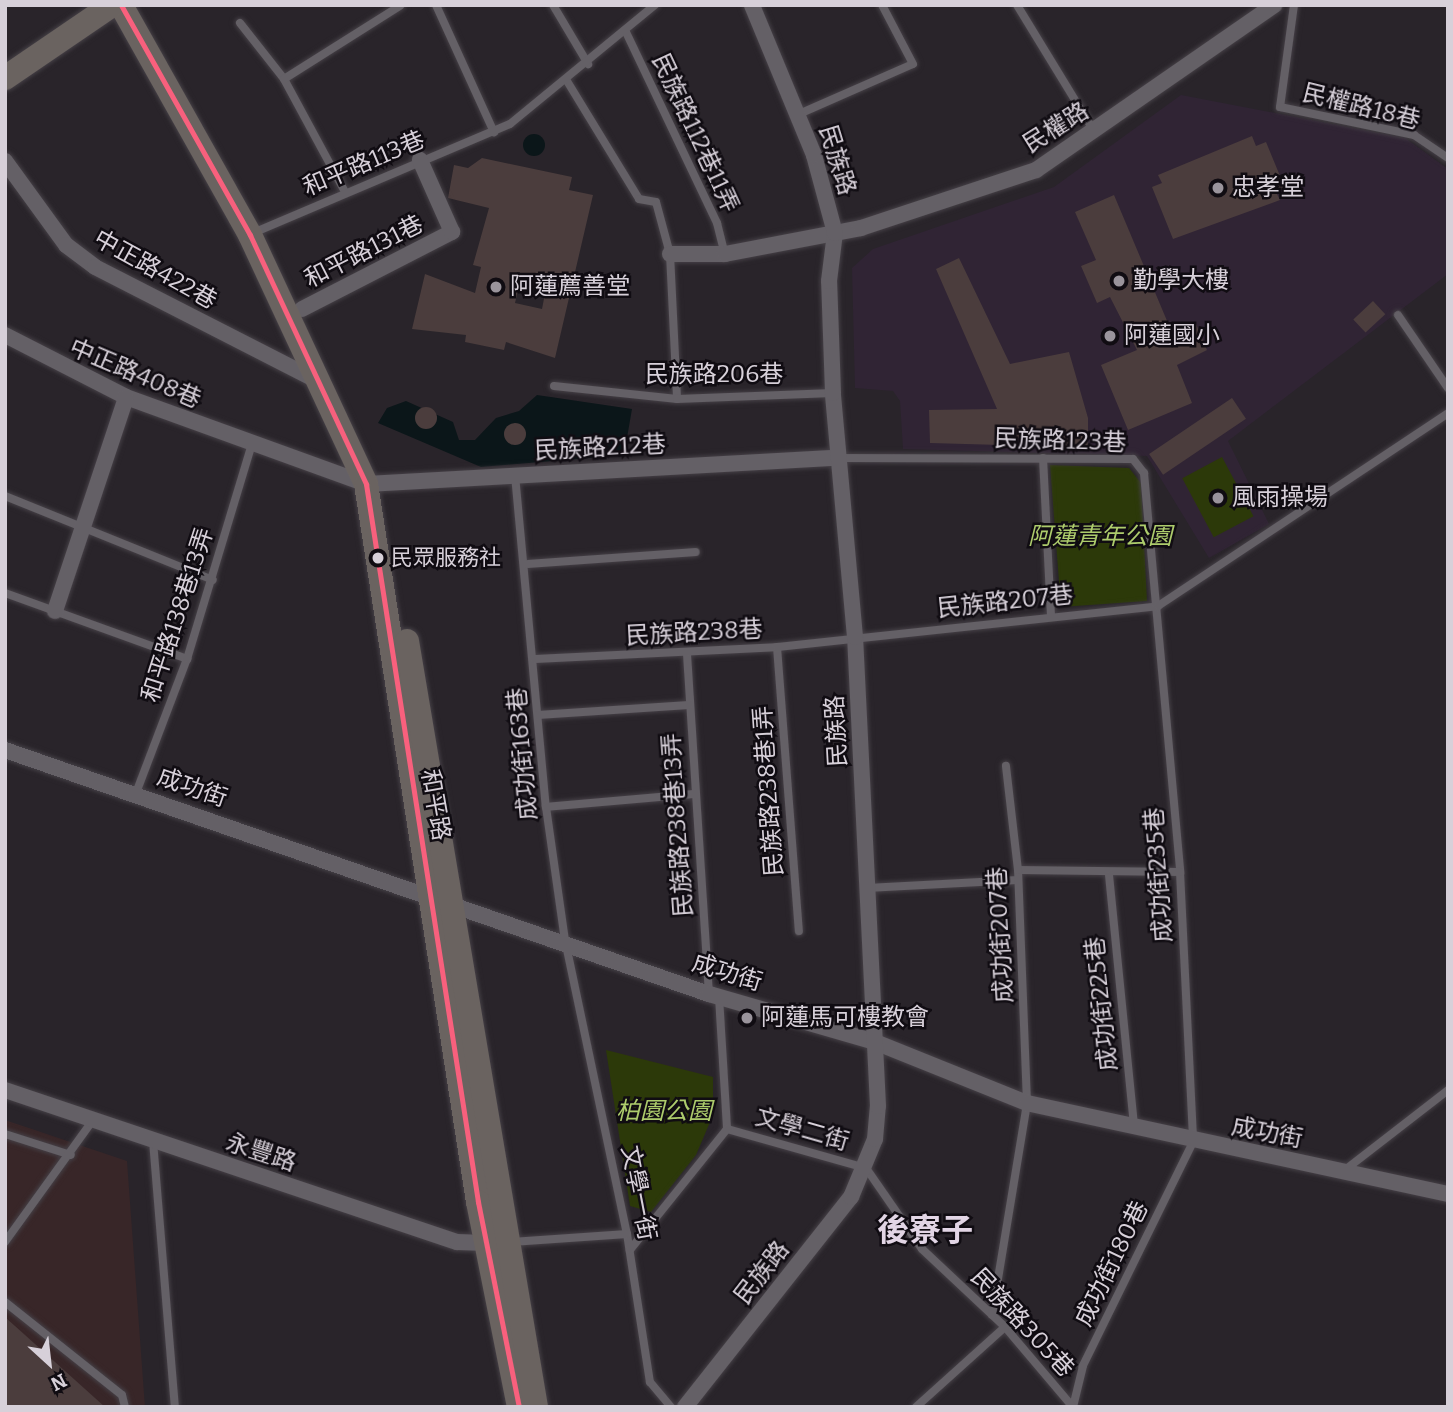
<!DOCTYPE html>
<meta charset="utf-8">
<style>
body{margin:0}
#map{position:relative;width:1453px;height:1412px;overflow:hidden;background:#29242a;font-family:Bitter,"Noto Sans TC",serif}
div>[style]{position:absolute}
.built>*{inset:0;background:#302434}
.industrial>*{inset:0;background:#382628}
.green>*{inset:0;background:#2c3909;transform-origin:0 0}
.water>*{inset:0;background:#0b1619}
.round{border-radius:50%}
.building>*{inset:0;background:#4b3d3d;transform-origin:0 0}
.roads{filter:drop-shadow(0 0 2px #454046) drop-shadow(0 0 2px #454046)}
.service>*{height:8px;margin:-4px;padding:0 4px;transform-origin:4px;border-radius:4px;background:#646066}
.minor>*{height:16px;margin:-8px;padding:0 8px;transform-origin:8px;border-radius:8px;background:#646066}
.primary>*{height:24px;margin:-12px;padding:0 12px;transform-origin:12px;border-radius:12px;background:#6a6360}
.bus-1>*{height:5px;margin:-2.5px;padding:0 2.5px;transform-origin:2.5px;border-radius:2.5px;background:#f8607d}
.dots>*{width:19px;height:19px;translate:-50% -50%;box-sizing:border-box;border:4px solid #100c12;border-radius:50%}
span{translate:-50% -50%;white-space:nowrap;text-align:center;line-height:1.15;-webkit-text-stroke:5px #100c12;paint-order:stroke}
.bus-label{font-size:22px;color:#d7d0d9}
.left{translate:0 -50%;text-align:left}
.street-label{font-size:24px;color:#d7d0d9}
.poi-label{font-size:24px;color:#d7d0d9}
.park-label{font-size:24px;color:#adcc6c;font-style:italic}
.district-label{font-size:32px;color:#e2d5e5;font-weight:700}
.frame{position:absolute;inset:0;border:7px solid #d7d0d9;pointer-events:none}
.north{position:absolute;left:14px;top:1328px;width:70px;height:70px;-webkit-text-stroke:5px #100c12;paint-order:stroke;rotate:153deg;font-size:19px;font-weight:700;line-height:28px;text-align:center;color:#d7d0d9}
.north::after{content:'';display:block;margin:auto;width:24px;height:32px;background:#d7d0d9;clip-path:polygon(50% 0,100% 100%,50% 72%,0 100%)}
</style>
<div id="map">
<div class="built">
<div style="clip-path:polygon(1181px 95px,1405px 138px,1448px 169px,1448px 274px,1228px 441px,1269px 524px,1209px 558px,1147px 456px,903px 449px,900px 401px,893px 391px,855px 388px,852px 268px,873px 249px,1054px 187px)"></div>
</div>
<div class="industrial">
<div style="clip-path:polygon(5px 1120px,127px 1161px,145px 1407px,5px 1407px)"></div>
</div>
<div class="green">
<div style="left:1222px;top:457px;width:67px;height:45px;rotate:62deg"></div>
<div style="clip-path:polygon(1050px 465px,1129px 468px,1141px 483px,1147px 601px,1061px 607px)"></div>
<div style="clip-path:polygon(606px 1050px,713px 1077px,713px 1115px,696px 1155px,651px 1212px,630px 1206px)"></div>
</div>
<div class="water">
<div class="round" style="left:523px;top:134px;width:22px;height:22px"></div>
<div style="clip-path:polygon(537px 395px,632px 409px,624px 455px,481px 467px,378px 423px,387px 408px,406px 401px,453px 422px,459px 440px,475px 440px,496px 418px,519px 411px)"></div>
</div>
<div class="building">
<div style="clip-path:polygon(1252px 136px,1256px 146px,1266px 142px,1285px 188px,1276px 192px,1280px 200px,1173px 239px,1152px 187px,1162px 183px,1158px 175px)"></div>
<div style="clip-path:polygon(evenodd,482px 158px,572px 177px,569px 190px,593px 195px,555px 358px,506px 342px,504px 350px,465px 342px,466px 335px,412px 329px,425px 274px,475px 293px,481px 267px,473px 265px,489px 208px,448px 198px,454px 165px,468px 168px,482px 158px,521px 277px,547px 283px,542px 309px,515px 303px,521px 277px)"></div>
<div style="clip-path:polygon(1114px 195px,1173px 335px,1196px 324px,1207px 350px,1177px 365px,1192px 403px,1128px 430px,1101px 365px,1137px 350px,1110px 297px,1097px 303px,1081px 266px,1096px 260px,1075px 212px)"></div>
<div style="clip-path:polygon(959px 258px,1010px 364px,1069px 352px,1088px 418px,1088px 449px,1045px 449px,1044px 428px,1001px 445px,930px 443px,929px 410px,997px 409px,936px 269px)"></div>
<div style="left:1373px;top:301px;width:18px;height:27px;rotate:47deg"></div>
<div style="left:1232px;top:398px;width:25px;height:100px;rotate:56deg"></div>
<div class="round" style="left:415px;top:407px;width:22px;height:22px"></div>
<div class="round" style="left:504px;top:423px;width:22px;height:22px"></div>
<div style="clip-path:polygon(5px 1317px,105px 1407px,5px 1407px)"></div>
</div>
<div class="roads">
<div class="service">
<div style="left:436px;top:5px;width:140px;rotate:65.5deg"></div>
<div style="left:553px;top:5px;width:69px;rotate:59.3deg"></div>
<div style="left:1017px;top:5px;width:148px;rotate:58.6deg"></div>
<div style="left:1294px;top:5px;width:103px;rotate:97.8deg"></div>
<div style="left:1280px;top:107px;width:137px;rotate:11.8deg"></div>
<div style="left:1414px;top:135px;width:41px;rotate:34.1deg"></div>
<div style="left:240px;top:23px;width:71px;rotate:51.8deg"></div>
<div style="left:284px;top:79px;width:126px;rotate:61.6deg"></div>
<div style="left:625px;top:30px;width:214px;rotate:64.5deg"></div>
<div style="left:717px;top:223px;width:32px;rotate:76deg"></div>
<div style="left:284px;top:79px;width:138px;rotate:-32.3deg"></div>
<div style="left:567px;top:81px;width:138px;rotate:58.6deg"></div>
<div style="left:639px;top:199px;width:17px;rotate:10deg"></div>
<div style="left:656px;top:202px;width:54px;rotate:74.9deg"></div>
<div style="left:670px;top:254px;width:145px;rotate:87.2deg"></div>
<div style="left:799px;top:114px;width:124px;rotate:-23.7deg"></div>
<div style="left:913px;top:64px;width:67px;rotate:-117.7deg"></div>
<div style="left:253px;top:233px;width:279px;rotate:-23deg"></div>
<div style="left:510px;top:124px;width:188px;rotate:-39.4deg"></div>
<div style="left:1398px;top:315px;width:88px;rotate:55.6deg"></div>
<div style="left:554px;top:386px;width:124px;rotate:6deg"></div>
<div style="left:677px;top:399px;width:156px;rotate:-2.2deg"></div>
<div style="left:837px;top:458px;width:296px;rotate:0.2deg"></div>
<div style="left:1133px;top:459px;width:18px;rotate:52deg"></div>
<div style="left:1144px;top:473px;width:401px;rotate:84.8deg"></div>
<div style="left:1180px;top:872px;width:270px;rotate:87.2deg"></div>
<div style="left:1193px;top:1142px;width:250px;rotate:116.2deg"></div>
<div style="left:1083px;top:1366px;width:42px;rotate:103.7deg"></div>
<div style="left:1043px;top:458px;width:159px;rotate:87.1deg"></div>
<div style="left:515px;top:475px;width:333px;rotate:84.7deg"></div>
<div style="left:546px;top:807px;width:134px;rotate:81.9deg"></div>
<div style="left:565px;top:940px;width:300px;rotate:78.1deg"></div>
<div style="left:627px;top:1234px;width:150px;rotate:81.2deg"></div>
<div style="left:650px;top:1382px;width:33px;rotate:50deg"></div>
<div style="left:5px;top:496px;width:224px;rotate:22deg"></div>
<div style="left:528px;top:564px;width:168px;rotate:-4.1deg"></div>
<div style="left:5px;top:593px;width:194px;rotate:19.9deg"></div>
<div style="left:777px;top:647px;width:285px;rotate:85.6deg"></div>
<div style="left:687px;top:654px;width:341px;rotate:86.3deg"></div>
<div style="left:534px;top:659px;width:243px;rotate:-2.8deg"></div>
<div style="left:777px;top:647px;width:383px;rotate:-6.1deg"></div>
<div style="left:1158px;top:606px;width:348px;rotate:-33.6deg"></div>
<div style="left:538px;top:715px;width:151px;rotate:-3.8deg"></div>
<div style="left:136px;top:793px;width:143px;rotate:-69.2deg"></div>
<div style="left:187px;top:659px;width:221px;rotate:-73.2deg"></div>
<div style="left:546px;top:807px;width:150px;rotate:-5deg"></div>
<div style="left:1018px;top:870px;width:162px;rotate:0.7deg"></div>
<div style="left:1109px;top:875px;width:253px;rotate:84.3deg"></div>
<div style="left:867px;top:888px;width:151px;rotate:-3deg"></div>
<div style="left:719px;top:997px;width:132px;rotate:86.5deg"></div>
<div style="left:727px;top:1129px;width:144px;rotate:15.7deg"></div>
<div style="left:866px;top:1168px;width:98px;rotate:55.3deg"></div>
<div style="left:922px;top:1249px;width:114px;rotate:43.2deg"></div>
<div style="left:1005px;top:1327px;width:104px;rotate:49.7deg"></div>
<div style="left:5px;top:1134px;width:69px;rotate:17.7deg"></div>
<div style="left:153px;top:1141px;width:267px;rotate:85.3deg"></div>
<div style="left:1345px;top:1170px;width:130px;rotate:-37.8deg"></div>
<div style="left:5px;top:1242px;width:150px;rotate:-54.2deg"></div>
<div style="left:512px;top:1242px;width:115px;rotate:-4deg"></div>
<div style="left:630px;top:1250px;width:155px;rotate:-51.3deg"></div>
<div style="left:5px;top:1302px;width:149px;rotate:38.5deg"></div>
<div style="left:122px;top:1395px;width:12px;rotate:76deg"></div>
<div style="left:992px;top:1315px;width:215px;rotate:-80.6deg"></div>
<div style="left:1027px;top:1103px;width:233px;rotate:-92.2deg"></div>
<div style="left:1018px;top:870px;width:105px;rotate:-96.6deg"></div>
<div style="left:916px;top:1407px;width:120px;rotate:-42deg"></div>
</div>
<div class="minor">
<div style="left:5px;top:161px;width:104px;rotate:54deg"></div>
<div style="left:66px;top:245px;width:36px;rotate:37deg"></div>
<div style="left:95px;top:267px;width:248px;rotate:27.1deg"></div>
<div style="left:670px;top:254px;width:55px"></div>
<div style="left:725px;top:254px;width:138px;rotate:-10.8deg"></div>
<div style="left:861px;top:228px;width:184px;rotate:-18.3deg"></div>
<div style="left:1036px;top:170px;width:290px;rotate:-34.7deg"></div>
<div style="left:302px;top:309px;width:169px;rotate:-27.2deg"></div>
<div style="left:452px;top:232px;width:79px;rotate:-114deg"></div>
<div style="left:5px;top:335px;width:136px;rotate:27.1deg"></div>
<div style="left:126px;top:397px;width:255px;rotate:19.9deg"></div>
<div style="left:366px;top:484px;width:471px;rotate:-3.2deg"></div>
<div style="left:55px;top:611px;width:225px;rotate:-71.6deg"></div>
<div style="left:5px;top:750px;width:745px;rotate:19.12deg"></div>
<div style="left:709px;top:994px;width:173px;rotate:16.1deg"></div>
<div style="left:875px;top:1042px;width:164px;rotate:21.9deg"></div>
<div style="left:1027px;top:1103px;width:431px;rotate:12.2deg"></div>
<div style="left:5px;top:1090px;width:477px;rotate:18.6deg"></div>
<div style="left:457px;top:1242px;width:36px;rotate:2deg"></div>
<div style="left:685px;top:1407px;width:268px;rotate:-51.7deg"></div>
<div style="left:851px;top:1197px;width:63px;rotate:-67.5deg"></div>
<div style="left:875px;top:1139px;width:33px;rotate:-85deg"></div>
<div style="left:878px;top:1106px;width:470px;rotate:-92.8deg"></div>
<div style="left:855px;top:637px;width:245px;rotate:-95.2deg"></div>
<div style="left:833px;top:393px;width:112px;rotate:-92deg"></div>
<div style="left:829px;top:281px;width:48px;rotate:-82.9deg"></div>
<div style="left:835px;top:233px;width:81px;rotate:-105.1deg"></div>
<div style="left:814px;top:155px;width:162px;rotate:-112.5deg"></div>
</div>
<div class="primary">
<div style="left:121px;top:5px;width:264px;rotate:60.7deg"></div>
<div style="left:250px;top:235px;width:275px;rotate:65deg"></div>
<div style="left:366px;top:484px;width:727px;rotate:81.13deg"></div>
<div style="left:478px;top:1202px;width:209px;rotate:78.7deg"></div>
<div style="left:5px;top:78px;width:130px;rotate:-34.3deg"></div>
<div style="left:407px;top:641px;width:777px;rotate:80.44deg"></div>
</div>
</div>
<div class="bus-1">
<div style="left:121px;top:5px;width:264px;rotate:60.7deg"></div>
<div style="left:250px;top:235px;width:275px;rotate:65deg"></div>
<div style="left:366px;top:484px;width:727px;rotate:81.13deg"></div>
<div style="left:478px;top:1202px;width:209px;rotate:78.7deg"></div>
</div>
<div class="dots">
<div style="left:1218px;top:188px;background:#9a949c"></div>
<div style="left:1119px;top:281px;background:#9a949c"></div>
<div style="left:496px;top:287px;background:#9a949c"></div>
<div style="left:1110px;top:336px;background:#9a949c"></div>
<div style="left:1218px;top:498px;background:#9a949c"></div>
<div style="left:378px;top:558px;background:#d7d0d9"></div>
<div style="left:747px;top:1018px;background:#9a949c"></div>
</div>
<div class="bus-label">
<span class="left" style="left:391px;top:558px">民眾服務社</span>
</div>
<div class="street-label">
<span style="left:1361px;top:107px;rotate:14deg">民權路18巷</span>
<span style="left:1056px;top:128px;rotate:-32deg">民權路</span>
<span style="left:695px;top:133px;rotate:65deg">民族路112巷11弄</span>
<span style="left:837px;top:160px;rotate:73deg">民族路</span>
<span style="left:364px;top:164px;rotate:-23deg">和平路113巷</span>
<span style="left:364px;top:252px;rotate:-27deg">和平路131巷</span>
<span style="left:155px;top:270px;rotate:29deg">中正路422巷</span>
<span style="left:135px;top:374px;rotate:23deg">中正路408巷</span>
<span style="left:714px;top:375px">民族路206巷</span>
<span style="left:1060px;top:441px;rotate:2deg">民族路123巷</span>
<span style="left:600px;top:448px;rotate:-3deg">民族路212巷</span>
<span style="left:1005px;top:602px;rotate:-6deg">民族路207巷</span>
<span style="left:178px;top:615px;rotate:-72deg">和平路138巷13弄</span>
<span style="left:694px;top:633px;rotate:-3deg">民族路238巷</span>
<span style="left:837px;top:731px;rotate:-93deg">民族路</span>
<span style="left:523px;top:754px;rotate:-95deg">成功街163巷</span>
<span style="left:192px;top:788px;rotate:19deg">成功街</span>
<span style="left:769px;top:791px;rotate:-94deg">民族路238巷1弄</span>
<span style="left:435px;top:805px;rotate:80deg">和平路</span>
<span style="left:678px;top:825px;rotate:-94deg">民族路238巷13弄</span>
<span style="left:1159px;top:875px;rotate:-94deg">成功街235巷</span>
<span style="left:1001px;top:935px;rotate:-93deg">成功街207巷</span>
<span style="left:727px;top:973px;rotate:17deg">成功街</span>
<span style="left:1102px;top:1004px;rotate:-96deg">成功街225巷</span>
<span style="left:802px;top:1130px;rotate:16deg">文學二街</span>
<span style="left:1267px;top:1133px;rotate:11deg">成功街</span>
<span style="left:261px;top:1153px;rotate:18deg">永豐路</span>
<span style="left:638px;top:1193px;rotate:79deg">文學一街</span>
<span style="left:1112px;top:1264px;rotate:-64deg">成功街180巷</span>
<span style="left:762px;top:1273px;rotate:-52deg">民族路</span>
<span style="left:1022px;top:1323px;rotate:47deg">民族路305巷</span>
</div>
<div class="poi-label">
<span class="left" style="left:1232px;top:188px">忠孝堂</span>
<span class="left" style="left:1133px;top:281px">勤學大樓</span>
<span class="left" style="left:510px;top:287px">阿蓮薦善堂</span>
<span class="left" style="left:1124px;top:336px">阿蓮國小</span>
<span class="left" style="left:1232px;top:498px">風雨操場</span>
<span class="left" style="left:761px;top:1018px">阿蓮馬可樓教會</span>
</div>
<div class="park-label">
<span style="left:1100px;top:537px">阿蓮青年公園</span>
<span style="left:664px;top:1112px">柏園公園</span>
</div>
<div class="district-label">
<span style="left:925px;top:1230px">後寮子</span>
</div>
<div class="frame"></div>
<div class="north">N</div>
</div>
